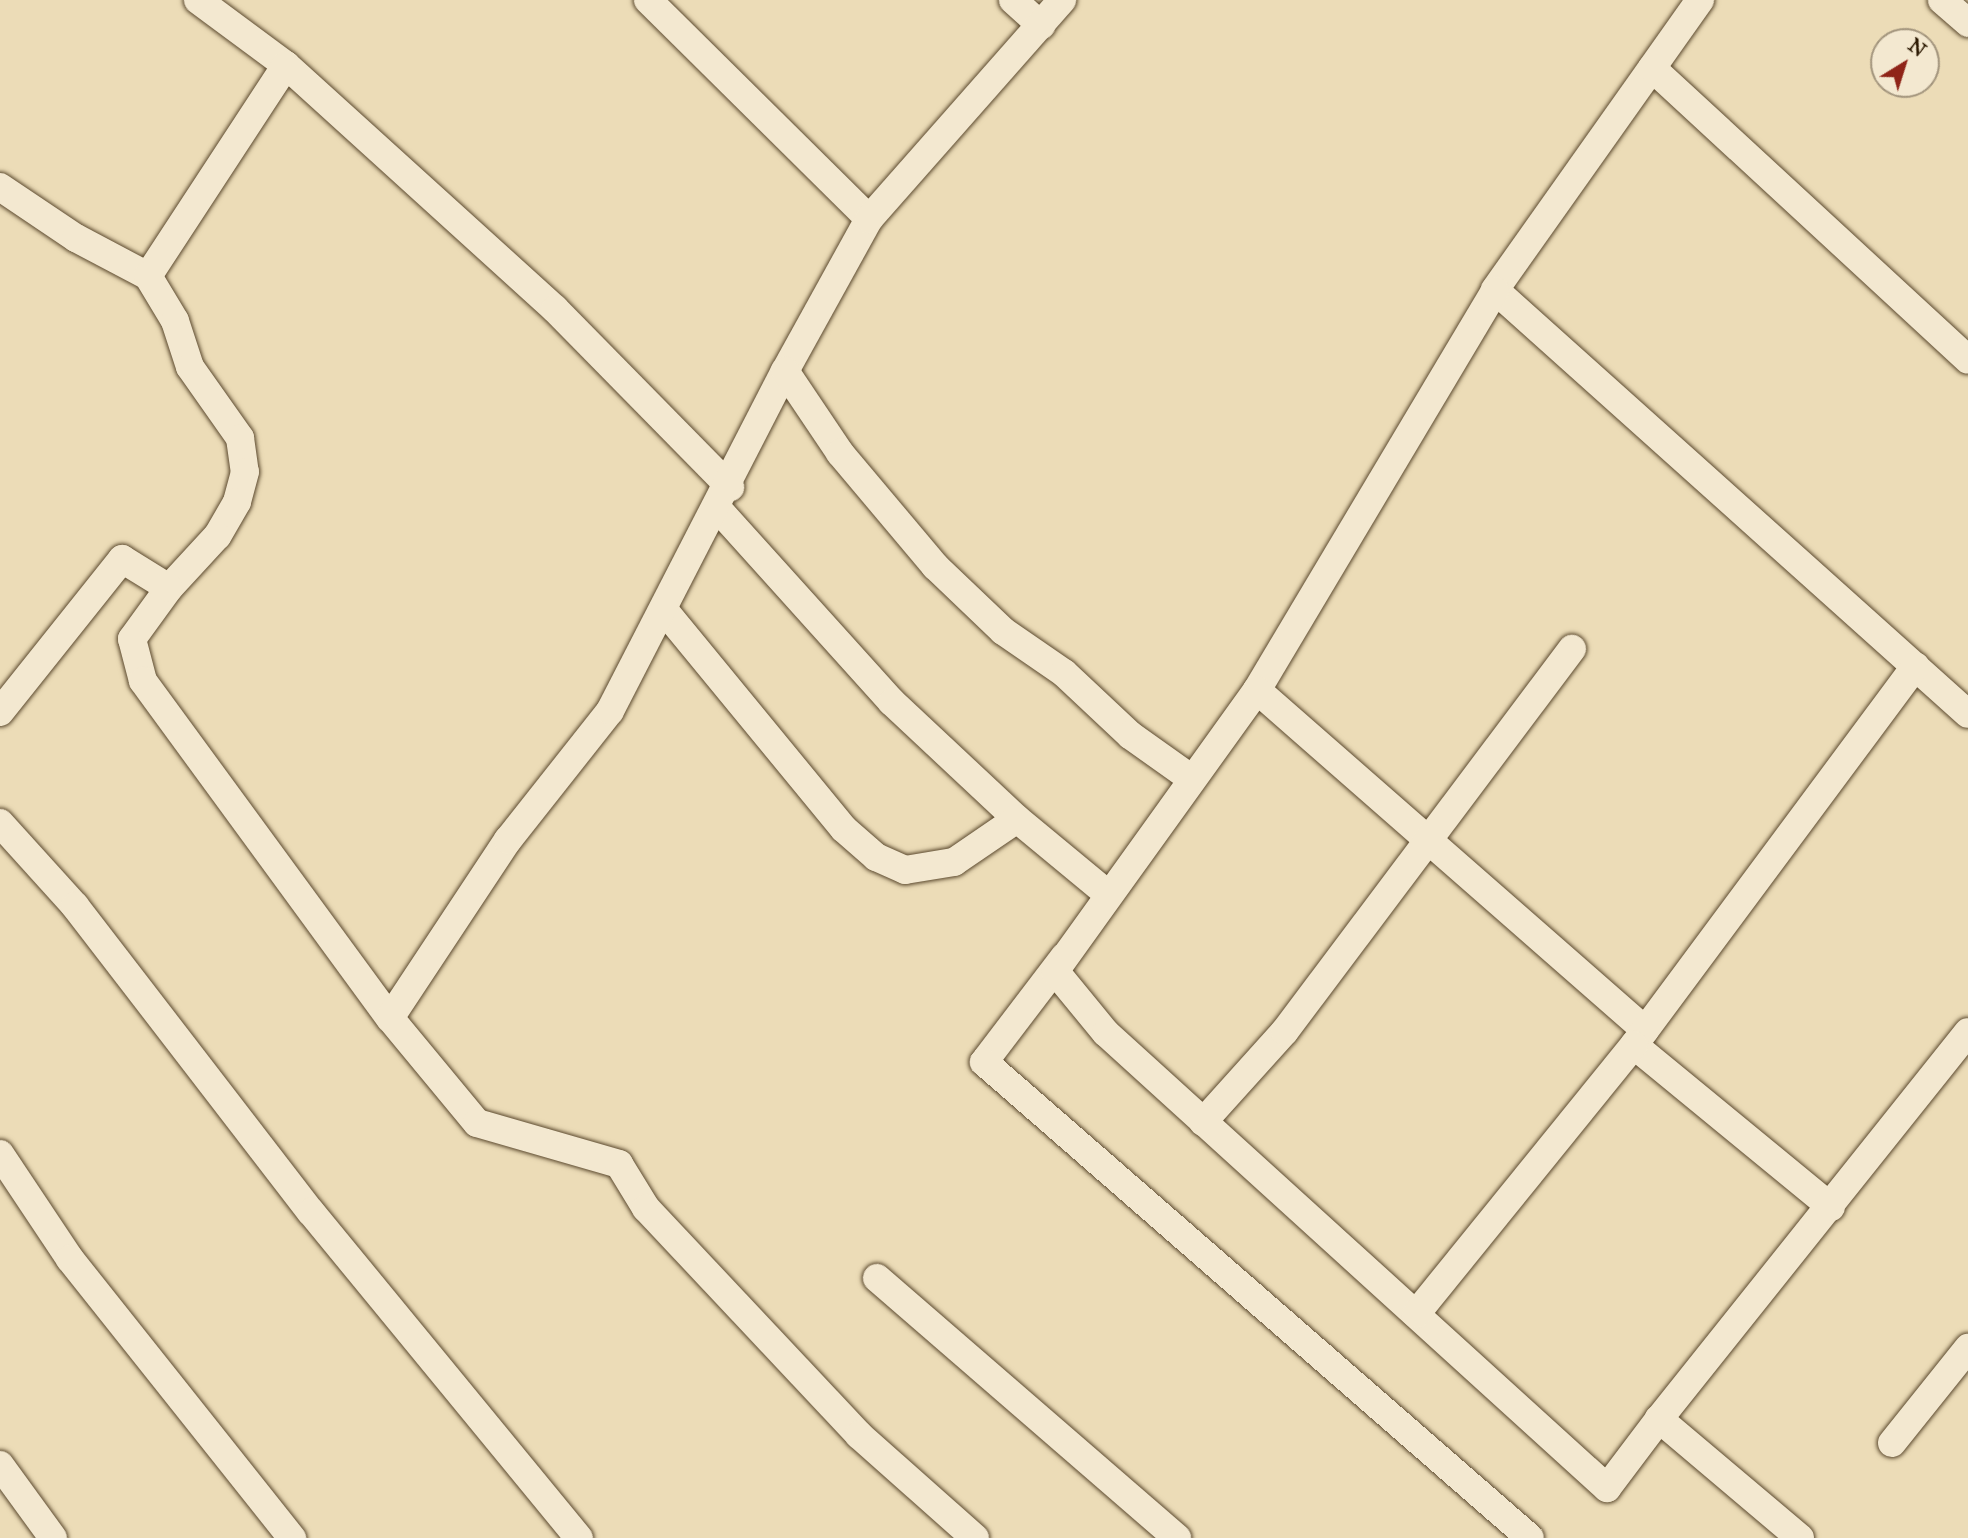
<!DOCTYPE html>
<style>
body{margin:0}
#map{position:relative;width:1968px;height:1538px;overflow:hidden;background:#ecdcb7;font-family:"IM FELL Great Primer",serif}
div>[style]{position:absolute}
.roads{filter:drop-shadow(0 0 2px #5b492e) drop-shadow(0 0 2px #5b492e)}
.minor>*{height:28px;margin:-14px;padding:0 14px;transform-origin:14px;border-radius:14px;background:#f3e8d0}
span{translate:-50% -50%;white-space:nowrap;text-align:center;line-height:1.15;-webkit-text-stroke:7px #f3e8d0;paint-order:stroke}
.north{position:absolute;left:1870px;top:28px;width:70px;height:70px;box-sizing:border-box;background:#f3e8d0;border:2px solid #a3957d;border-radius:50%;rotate:38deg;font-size:19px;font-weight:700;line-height:28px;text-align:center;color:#2b1801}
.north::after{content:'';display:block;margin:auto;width:24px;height:32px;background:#8f2418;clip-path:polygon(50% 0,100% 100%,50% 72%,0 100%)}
</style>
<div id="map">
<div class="roads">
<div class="minor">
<div style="left:198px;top:0;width:109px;rotate:36.5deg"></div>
<div style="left:648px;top:0;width:311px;rotate:44.7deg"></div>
<div style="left:1013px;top:0;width:38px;rotate:42deg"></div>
<div style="left:1700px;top:0;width:355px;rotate:125.3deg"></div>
<div style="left:1495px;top:290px;width:635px;rotate:41.87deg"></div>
<div style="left:1942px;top:0;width:35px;rotate:41deg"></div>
<div style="left:1652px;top:68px;width:430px;rotate:42.7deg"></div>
<div style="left:0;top:187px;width:92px;rotate:33.9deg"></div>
<div style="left:76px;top:238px;width:81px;rotate:27.8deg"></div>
<div style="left:148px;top:276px;width:252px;rotate:-56.8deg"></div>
<div style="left:286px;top:65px;width:363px;rotate:42.2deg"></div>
<div style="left:555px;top:309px;width:250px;rotate:45.5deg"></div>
<div style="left:148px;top:276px;width:52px;rotate:59deg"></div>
<div style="left:175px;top:321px;width:48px;rotate:71.9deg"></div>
<div style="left:190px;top:367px;width:87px;rotate:54.8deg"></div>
<div style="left:240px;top:438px;width:34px;rotate:82deg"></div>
<div style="left:245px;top:472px;width:31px;rotate:105deg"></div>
<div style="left:237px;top:502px;width:39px;rotate:120deg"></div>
<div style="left:217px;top:536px;width:71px;rotate:132.7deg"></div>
<div style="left:169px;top:588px;width:63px;rotate:126deg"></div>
<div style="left:132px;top:639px;width:43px;rotate:75.3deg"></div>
<div style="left:143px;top:681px;width:418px;rotate:53.8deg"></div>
<div style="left:390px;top:1018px;width:136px;rotate:50.4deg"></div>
<div style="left:477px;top:1123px;width:148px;rotate:16.1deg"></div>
<div style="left:619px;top:1164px;width:52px;rotate:58.5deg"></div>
<div style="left:646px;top:1208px;width:311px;rotate:46.8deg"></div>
<div style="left:859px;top:1435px;width:155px;rotate:41.6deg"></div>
<div style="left:785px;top:371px;width:174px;rotate:-61.1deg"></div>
<div style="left:869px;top:219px;width:292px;rotate:-48.6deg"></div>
<div style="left:718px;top:509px;width:260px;rotate:48deg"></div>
<div style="left:892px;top:702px;width:171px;rotate:43.1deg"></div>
<div style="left:1017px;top:819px;width:119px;rotate:39.6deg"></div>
<div style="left:664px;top:610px;width:283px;rotate:50.6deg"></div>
<div style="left:844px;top:829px;width:43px;rotate:41.2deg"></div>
<div style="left:876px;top:857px;width:32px;rotate:24deg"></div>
<div style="left:905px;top:870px;width:50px;rotate:-9.3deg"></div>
<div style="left:954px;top:862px;width:76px;rotate:-34.3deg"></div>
<div style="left:1257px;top:690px;width:465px;rotate:-59.2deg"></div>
<div style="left:0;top:712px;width:196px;rotate:-51.4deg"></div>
<div style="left:122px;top:559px;width:55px;rotate:31.7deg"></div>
<div style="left:0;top:823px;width:112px;rotate:47.9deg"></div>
<div style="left:75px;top:906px;width:386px;rotate:52.4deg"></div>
<div style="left:311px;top:1212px;width:422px;rotate:50.6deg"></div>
<div style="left:1064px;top:957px;width:132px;rotate:127.3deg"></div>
<div style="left:984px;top:1062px;width:724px;rotate:41.08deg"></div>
<div style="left:390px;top:1018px;width:214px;rotate:-56.5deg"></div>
<div style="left:508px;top:840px;width:164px;rotate:-51.7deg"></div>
<div style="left:610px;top:711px;width:382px;rotate:-62.8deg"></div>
<div style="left:785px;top:371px;width:99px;rotate:56.1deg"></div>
<div style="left:840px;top:453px;width:148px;rotate:49.9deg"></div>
<div style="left:935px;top:566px;width:94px;rotate:43.7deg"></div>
<div style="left:1003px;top:631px;width:74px;rotate:34.5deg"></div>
<div style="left:1064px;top:673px;width:91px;rotate:43.2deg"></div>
<div style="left:1130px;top:735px;width:76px;rotate:35.4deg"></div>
<div style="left:1645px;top:1030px;width:516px;rotate:-138.77deg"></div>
<div style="left:1257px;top:690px;width:346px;rotate:125.7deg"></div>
<div style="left:1055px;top:971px;width:80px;rotate:50.6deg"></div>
<div style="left:1106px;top:1033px;width:677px;rotate:42.25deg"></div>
<div style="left:1607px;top:1488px;width:86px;rotate:-53deg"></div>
<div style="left:1203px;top:1122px;width:122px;rotate:-48deg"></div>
<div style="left:1285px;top:1031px;width:478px;rotate:-53.1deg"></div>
<div style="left:0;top:1154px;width:126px;rotate:56.3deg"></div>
<div style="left:70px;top:1259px;width:357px;rotate:51.5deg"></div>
<div style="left:1831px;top:1207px;width:255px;rotate:-140.6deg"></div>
<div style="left:1634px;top:1045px;width:472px;rotate:-53.4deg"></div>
<div style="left:877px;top:1278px;width:397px;rotate:40.9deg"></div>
<div style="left:1416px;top:1314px;width:346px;rotate:-51deg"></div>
<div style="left:1892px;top:1443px;width:122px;rotate:-51.3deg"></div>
<div style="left:0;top:1465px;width:90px;rotate:54deg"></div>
<div style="left:1800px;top:1538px;width:185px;rotate:-139.8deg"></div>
<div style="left:1659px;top:1419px;width:495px;rotate:-51.4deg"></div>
</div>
</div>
<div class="north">N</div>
</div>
